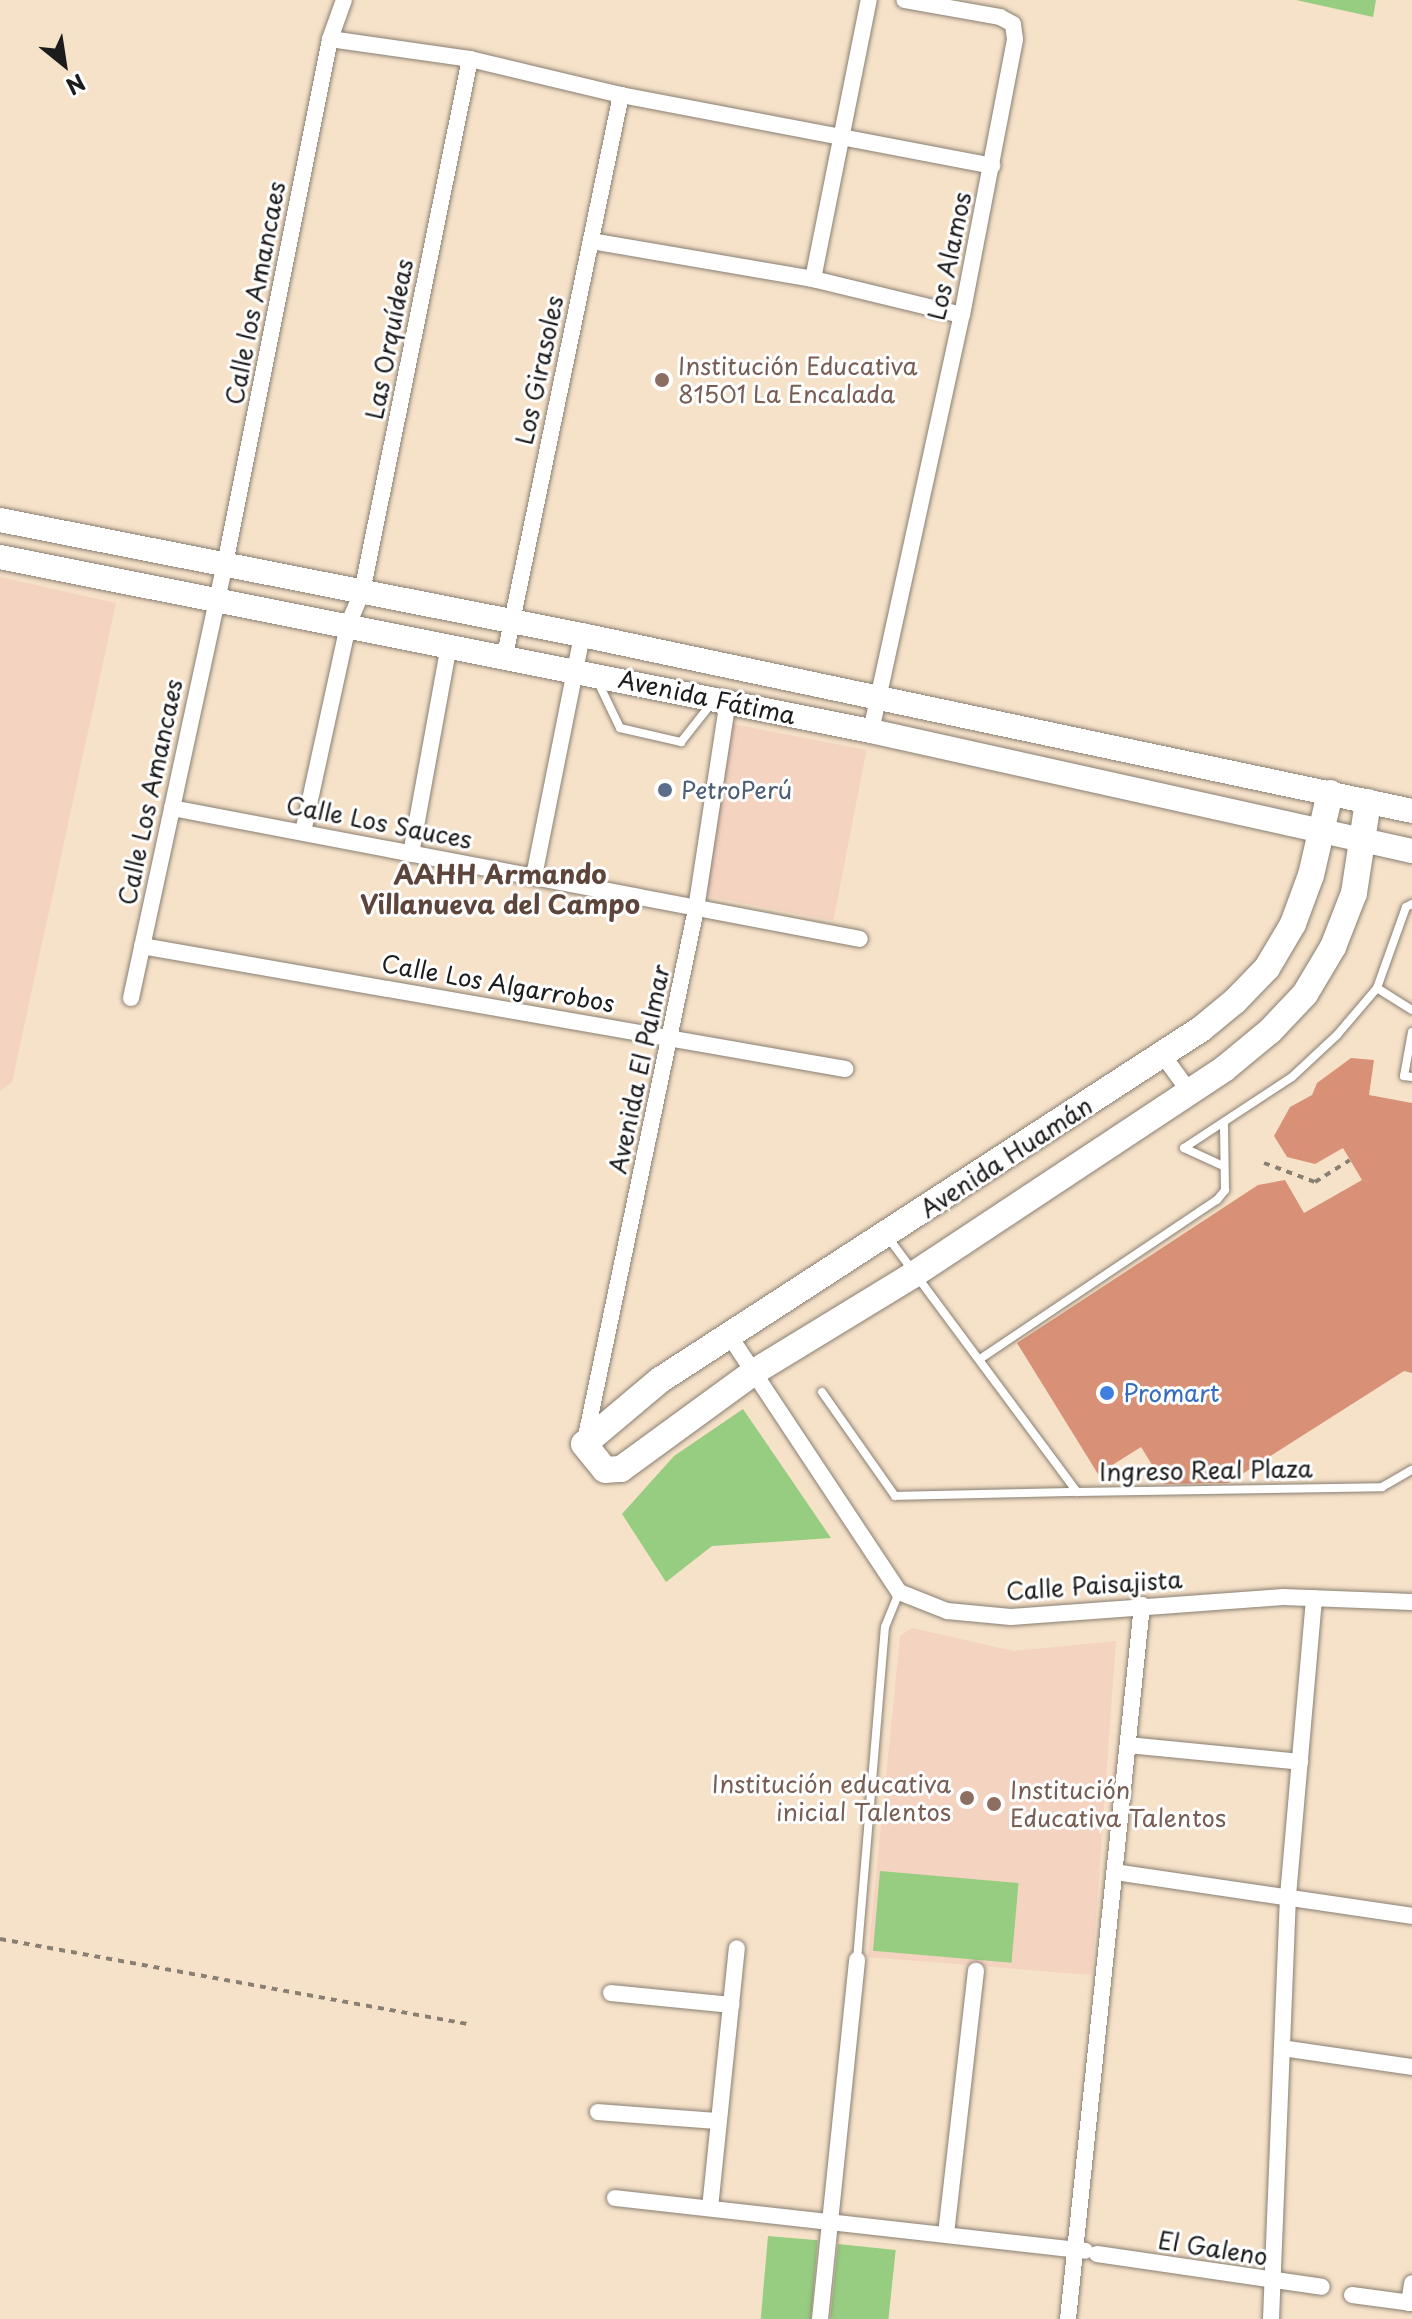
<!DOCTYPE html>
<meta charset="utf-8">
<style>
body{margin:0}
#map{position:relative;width:1412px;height:2319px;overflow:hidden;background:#f6e2c9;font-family:"Playpen Sans",sans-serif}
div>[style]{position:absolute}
.built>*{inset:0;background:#f5d3c1;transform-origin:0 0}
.green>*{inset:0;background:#96cd80;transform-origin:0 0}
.building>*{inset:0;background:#d89176}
.path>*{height:4px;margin-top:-2px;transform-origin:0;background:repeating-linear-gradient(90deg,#897f72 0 6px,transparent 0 12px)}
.roads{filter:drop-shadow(0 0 2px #897f72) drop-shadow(0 0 2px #897f72)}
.lane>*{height:8px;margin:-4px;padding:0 4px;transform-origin:4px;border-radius:4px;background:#fff}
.street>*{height:16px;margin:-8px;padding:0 8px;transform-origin:8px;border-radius:8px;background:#fff}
.secondary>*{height:24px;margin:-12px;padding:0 12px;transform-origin:12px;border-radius:12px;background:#fff}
.primary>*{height:26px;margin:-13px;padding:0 13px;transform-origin:13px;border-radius:13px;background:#fff}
.dots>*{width:22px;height:22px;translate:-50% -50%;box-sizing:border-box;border:4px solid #fff;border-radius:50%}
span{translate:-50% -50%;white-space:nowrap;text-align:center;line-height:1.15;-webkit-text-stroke:6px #fff;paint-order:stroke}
.street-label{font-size:24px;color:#1c1c1c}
.education-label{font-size:24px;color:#785e54}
.left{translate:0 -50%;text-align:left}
.right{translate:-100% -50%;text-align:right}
.service-label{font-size:24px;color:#4e5e75}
.shop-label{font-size:24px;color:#366cbe}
.neighbourhood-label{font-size:26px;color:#5e453c;font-weight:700}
.north{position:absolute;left:24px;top:24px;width:80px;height:80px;-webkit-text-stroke:6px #fff;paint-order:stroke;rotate:150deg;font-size:22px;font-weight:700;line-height:32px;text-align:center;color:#1c1c1c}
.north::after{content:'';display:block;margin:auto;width:28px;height:36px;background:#1c1c1c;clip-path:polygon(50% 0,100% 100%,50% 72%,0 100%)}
</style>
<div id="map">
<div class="built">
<div style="clip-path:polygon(0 577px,116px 603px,12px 1082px,0 1091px)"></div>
<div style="left:733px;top:724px;width:136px;height:174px;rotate:11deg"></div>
<div style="clip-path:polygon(912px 1628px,1014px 1651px,1116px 1641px,1092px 1975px,868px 1957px,900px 1636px)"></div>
</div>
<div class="green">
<div style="clip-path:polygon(1296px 0,1376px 0,1373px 17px)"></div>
<div style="clip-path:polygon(743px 1409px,831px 1538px,712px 1546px,666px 1582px,622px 1514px,674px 1456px)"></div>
<div style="left:880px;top:1871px;width:139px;height:80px;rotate:5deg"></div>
<div style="left:768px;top:2236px;width:50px;height:83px;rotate:5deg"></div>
<div style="left:838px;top:2244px;width:58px;height:75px;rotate:6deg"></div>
</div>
<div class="building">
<div style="clip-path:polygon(1351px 1058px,1374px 1060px,1369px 1095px,1412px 1103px,1412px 1373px,1404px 1371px,1228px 1483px,1164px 1484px,1141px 1447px,1098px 1474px,1017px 1343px,1258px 1185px,1285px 1180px,1304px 1213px,1362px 1180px,1343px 1148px,1315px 1164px,1287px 1157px,1274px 1136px,1290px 1107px,1312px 1095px,1317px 1083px)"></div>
</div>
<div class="path">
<div style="left:1264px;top:1163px;width:54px;rotate:20.4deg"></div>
<div style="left:1315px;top:1182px;width:41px;rotate:-32.2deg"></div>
<div style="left:0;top:1939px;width:476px;rotate:10.3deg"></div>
</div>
<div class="roads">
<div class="lane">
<div style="left:598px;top:682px;width:51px;rotate:64.4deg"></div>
<div style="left:620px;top:728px;width:63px;rotate:12.9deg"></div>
<div style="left:681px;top:742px;width:48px;rotate:-51.7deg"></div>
<div style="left:1377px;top:988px;width:41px;rotate:32.2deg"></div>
<div style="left:1412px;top:1032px;width:45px;rotate:100.3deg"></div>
<div style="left:1404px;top:1076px;width:8px;rotate:7deg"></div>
<div style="left:1184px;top:1148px;width:129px;rotate:-33.3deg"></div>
<div style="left:1292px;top:1077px;width:62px;rotate:-43deg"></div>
<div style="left:1337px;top:1035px;width:62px;rotate:-49.6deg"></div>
<div style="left:1377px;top:988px;width:86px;rotate:-70.3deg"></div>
<div style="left:1406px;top:907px;width:7px;rotate:-27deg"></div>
<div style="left:1184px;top:1148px;width:41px;rotate:24.7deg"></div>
<div style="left:887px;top:1236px;width:319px;rotate:53.4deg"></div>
<div style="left:1077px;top:1492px;width:305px;rotate:-0.9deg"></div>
<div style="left:1382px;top:1487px;width:34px;rotate:-30deg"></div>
<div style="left:980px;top:1359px;width:285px;rotate:-33.9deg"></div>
<div style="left:1217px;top:1200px;width:13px;rotate:-51deg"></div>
<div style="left:1225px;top:1190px;width:67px;rotate:-90.9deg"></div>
<div style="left:822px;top:1392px;width:127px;rotate:54.9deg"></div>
<div style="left:895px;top:1496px;width:182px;rotate:-1.3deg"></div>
<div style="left:857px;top:1960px;width:334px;rotate:-85.2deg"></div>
<div style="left:885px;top:1627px;width:38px;rotate:-68deg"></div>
</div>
<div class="street">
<div style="left:330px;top:39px;width:141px;rotate:8.1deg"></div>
<div style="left:470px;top:59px;width:155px;rotate:13.4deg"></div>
<div style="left:621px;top:95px;width:378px;rotate:10.8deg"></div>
<div style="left:591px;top:241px;width:225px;rotate:9.7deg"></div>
<div style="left:813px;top:279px;width:153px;rotate:13.6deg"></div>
<div style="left:813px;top:279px;width:285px;rotate:-78.7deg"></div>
<div style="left:505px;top:655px;width:572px;rotate:-78.3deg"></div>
<div style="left:871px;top:731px;width:426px;rotate:-77.7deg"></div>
<div style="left:962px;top:315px;width:281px;rotate:-79.1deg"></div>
<div style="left:1015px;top:39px;width:15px;rotate:-98deg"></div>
<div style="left:1013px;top:24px;width:15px;rotate:-152deg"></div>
<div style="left:1000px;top:17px;width:97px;rotate:-169.9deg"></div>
<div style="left:172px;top:808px;width:700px;rotate:10.78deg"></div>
<div style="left:303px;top:832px;width:212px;rotate:-77.7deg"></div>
<div style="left:348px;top:625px;width:36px;rotate:-67deg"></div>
<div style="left:362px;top:592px;width:544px;rotate:-78.55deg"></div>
<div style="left:411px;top:854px;width:213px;rotate:-79.7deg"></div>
<div style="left:534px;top:876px;width:246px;rotate:-78.7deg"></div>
<div style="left:142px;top:946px;width:714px;rotate:9.92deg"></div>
<div style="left:131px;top:998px;width:444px;rotate:-77.8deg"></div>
<div style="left:225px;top:564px;width:535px;rotate:-78.69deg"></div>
<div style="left:330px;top:39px;width:41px;rotate:-70.3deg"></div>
<div style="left:1162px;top:1054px;width:46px;rotate:53.9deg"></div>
<div style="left:729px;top:1335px;width:308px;rotate:56.5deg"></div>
<div style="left:899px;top:1592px;width:52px;rotate:21.6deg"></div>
<div style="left:947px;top:1611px;width:64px;rotate:5.4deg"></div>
<div style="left:1011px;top:1617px;width:273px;rotate:-4.2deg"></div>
<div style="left:1283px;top:1597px;width:129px;rotate:2.2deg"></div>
<div style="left:585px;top:1441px;width:543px;rotate:-78.21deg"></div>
<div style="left:696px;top:909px;width:210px;rotate:-81.3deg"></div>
<div style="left:1128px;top:1745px;width:173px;rotate:5.6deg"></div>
<div style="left:1115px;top:1872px;width:300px;rotate:8.4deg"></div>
<div style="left:611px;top:1993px;width:121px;rotate:5.7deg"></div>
<div style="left:1282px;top:2048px;width:131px;rotate:8.3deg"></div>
<div style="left:598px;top:2112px;width:121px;rotate:4.3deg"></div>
<div style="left:615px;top:2198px;width:473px;rotate:6.4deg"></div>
<div style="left:710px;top:2208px;width:261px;rotate:-84.1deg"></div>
<div style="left:946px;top:2234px;width:265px;rotate:-83.5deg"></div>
<div style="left:1097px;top:2254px;width:227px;rotate:8.3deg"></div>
<div style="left:1352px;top:2295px;width:61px;rotate:7.6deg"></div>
<div style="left:1409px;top:2303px;width:20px;rotate:-81deg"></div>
<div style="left:820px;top:2319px;width:361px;rotate:-84.1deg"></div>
<div style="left:1068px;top:2319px;width:718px;rotate:-84.08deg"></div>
<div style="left:1271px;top:2319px;width:423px;rotate:-87.7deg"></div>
<div style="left:1288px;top:1896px;width:299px;rotate:-85deg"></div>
</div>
<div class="secondary">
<div style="left:0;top:520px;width:593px;rotate:11.18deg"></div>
<div style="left:582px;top:635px;width:848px;rotate:11.97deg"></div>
<div style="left:0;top:557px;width:888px;rotate:11.3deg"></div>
<div style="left:871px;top:731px;width:554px;rotate:12.51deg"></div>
</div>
<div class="primary">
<div style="left:1330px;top:793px;width:84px;rotate:103deg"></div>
<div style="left:1311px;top:875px;width:52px;rotate:110.2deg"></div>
<div style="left:1293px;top:924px;width:51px;rotate:120.6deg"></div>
<div style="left:1267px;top:968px;width:46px;rotate:134.1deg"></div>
<div style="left:1235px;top:1001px;width:44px;rotate:140.5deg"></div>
<div style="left:1201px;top:1029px;width:645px;rotate:147.02deg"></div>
<div style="left:660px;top:1380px;width:99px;rotate:139.9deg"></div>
<div style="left:584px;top:1444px;width:33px;rotate:51deg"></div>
<div style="left:605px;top:1470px;width:16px;rotate:-4deg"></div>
<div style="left:621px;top:1469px;width:165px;rotate:-36.1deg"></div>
<div style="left:754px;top:1372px;width:186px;rotate:-31.4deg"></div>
<div style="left:913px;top:1275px;width:373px;rotate:-33.5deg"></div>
<div style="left:1224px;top:1069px;width:60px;rotate:-39.6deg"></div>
<div style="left:1270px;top:1031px;width:51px;rotate:-46.6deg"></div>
<div style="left:1305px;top:994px;width:55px;rotate:-59.2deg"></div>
<div style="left:1333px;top:947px;width:58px;rotate:-68.7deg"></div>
<div style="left:1354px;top:893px;width:92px;rotate:-81.3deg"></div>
</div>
</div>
<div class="dots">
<div style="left:662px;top:380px;background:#8d6e63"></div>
<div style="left:665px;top:790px;background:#5c6f8a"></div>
<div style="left:1107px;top:1393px;background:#3f7fe0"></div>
<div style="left:967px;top:1798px;background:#8d6e63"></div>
<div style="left:994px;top:1804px;background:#8d6e63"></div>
</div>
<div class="street-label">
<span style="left:949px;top:256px;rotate:-78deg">Los Alamos</span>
<span style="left:255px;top:293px;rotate:-79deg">Calle los Amancaes</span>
<span style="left:389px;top:339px;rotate:-79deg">Las Orquídeas</span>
<span style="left:539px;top:370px;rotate:-78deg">Los Girasoles</span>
<span style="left:707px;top:697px;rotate:12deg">Avenida Fátima</span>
<span style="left:150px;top:792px;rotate:-78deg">Calle Los Amancaes</span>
<span style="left:379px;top:822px;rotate:11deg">Calle Los Sauces</span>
<span style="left:498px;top:983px;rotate:10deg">Calle Los Algarrobos</span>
<span style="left:639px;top:1069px;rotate:-78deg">Avenida El Palmar</span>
<span style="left:1006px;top:1157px;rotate:-33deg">Avenida Huamán</span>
<span style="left:1206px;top:1470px;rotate:-1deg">Ingreso Real Plaza</span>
<span style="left:1094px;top:1585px;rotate:-4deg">Calle Paisajista</span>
<span style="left:1213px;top:2248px;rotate:9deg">El Galeno</span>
</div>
<div class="education-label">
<span class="left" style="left:678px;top:380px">Institución Educativa<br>81501 La Encalada</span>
<span class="right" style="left:951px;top:1798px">Institución educativa<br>inicial Talentos</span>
<span class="left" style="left:1010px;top:1804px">Institución<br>Educativa Talentos</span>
</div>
<div class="service-label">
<span class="left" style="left:681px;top:790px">PetroPerú</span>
</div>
<div class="shop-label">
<span class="left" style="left:1123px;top:1393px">Promart</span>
</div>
<div class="neighbourhood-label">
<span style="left:500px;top:889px">AAHH Armando<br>Villanueva del Campo</span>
</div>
<div class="north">N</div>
</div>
